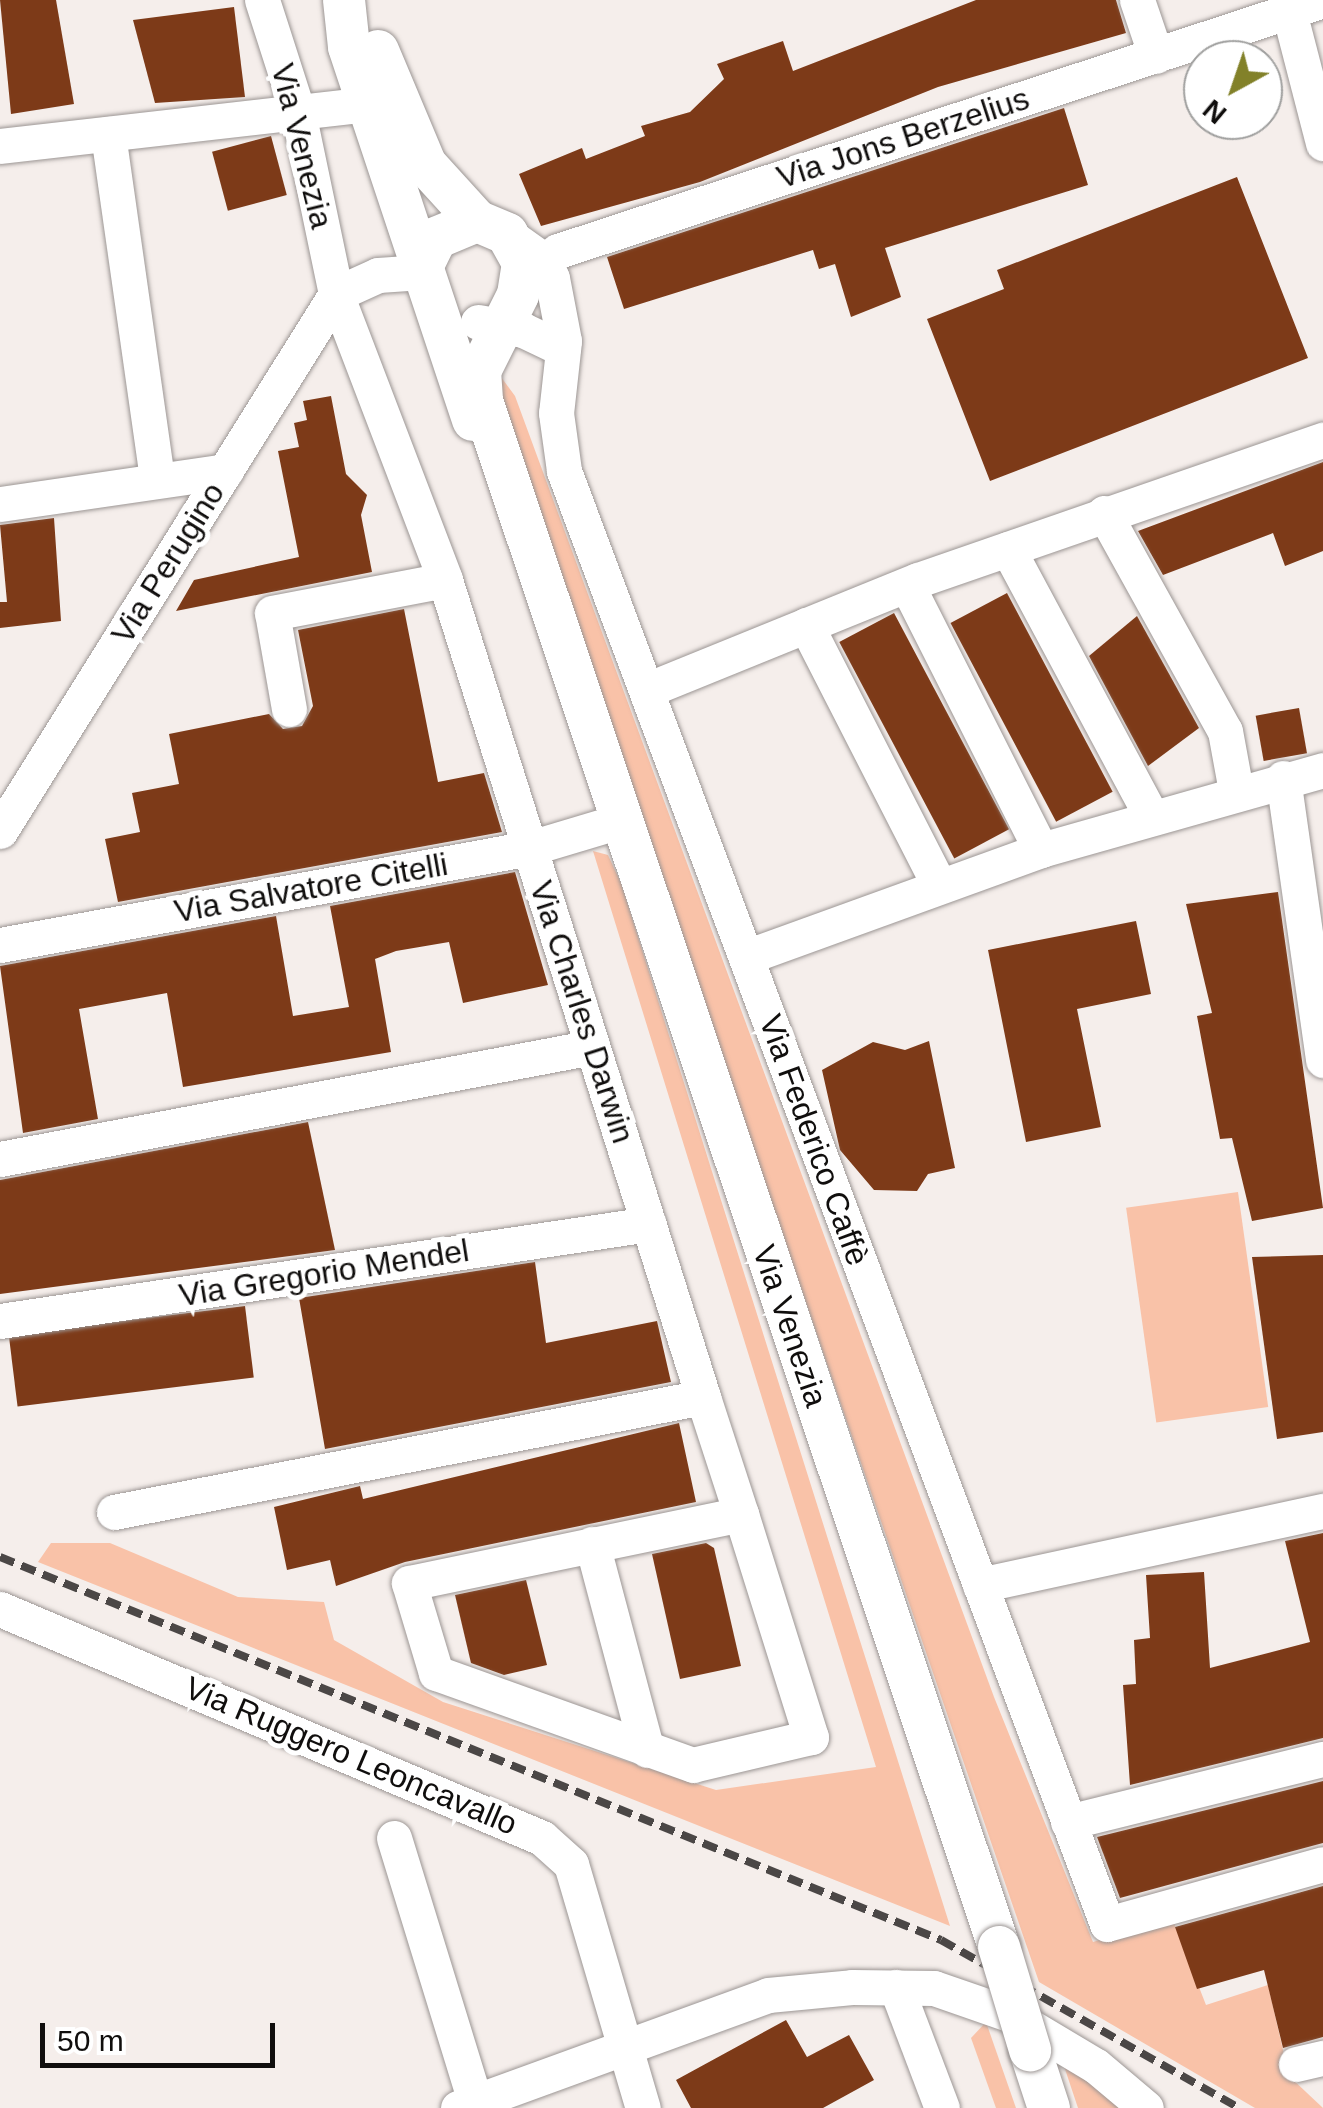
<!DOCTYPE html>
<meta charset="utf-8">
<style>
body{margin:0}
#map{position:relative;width:1323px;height:2108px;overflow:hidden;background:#f5eeeb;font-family:Arial,sans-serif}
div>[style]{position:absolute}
.green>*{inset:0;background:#f9c2a8;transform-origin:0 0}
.building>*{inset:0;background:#7d3a18;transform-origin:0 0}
.roads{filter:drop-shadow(0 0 2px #9c9694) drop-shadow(0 0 2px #9c9694)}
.minor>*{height:35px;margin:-17.5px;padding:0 17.5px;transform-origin:17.5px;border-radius:17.5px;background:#fff}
.major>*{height:42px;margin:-21px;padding:0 21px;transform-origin:21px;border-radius:21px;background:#fff}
.rail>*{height:8px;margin-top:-4px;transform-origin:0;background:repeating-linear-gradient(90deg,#4b4746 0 15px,transparent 0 23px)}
.bridges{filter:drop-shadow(0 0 2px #9c9694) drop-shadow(0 0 2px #9c9694)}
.major-bridge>*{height:42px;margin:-21px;padding:0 21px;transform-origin:21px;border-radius:21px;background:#fff}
span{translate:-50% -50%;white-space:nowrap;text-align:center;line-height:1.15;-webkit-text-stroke:10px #fff;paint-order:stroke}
.street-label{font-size:32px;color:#100e0d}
.north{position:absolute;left:1183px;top:40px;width:100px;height:100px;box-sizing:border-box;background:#fff;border:2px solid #9f9f9e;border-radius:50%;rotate:220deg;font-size:28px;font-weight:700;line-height:40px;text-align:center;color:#100e0d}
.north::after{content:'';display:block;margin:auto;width:35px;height:45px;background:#828129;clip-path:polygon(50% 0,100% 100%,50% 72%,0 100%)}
.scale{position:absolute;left:40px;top:2023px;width:235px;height:45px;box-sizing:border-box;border:5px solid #100e0d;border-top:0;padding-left:12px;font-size:30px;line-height:35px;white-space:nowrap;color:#100e0d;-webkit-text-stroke:8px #fff;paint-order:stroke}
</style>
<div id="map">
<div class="green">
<div style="clip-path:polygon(493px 366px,515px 396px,994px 1697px,1093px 1942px,1172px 1918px,1206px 2005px,1268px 1985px,1289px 2076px,1323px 2108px,1255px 2108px,1039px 1982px,491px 384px)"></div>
<div style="clip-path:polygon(593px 851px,608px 855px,621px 883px,950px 1926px,38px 1562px,51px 1543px,110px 1543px,238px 1597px,324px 1602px,334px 1640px,443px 1702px,716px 1790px,876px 1767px)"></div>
<div style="left:1238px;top:1192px;width:217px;height:113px;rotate:82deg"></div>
<div style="clip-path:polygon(986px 2022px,1016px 2108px,996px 2108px,971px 2038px)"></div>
<div style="clip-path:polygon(1063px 2063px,1131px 2108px,1078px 2108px)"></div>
</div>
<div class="building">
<div style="clip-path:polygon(0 0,56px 0,74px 104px,11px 114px)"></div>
<div style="clip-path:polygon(976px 0,1116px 0,1126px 33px,938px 87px,700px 182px,541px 226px,519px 174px,582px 148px,586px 159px,645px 136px,641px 126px,690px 112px,724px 79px,717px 64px,783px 41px,793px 71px)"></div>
<div style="clip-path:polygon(234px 7px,245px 97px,155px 103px,133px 20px)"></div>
<div style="clip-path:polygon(1064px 108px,1088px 185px,885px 248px,901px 297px,851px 317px,835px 264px,819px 269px,813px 250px,624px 309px,607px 257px)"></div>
<div style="left:271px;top:136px;width:61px;height:61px;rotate:75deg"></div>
<div style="clip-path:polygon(1237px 177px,1308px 358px,990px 481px,927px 319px,1004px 289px,997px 270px)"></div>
<div style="clip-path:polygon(331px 396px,346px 474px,367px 495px,361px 515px,372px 572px,176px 611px,194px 580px,299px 557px,278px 451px,299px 447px,294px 423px,307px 420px,303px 401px)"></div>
<div style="clip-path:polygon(1323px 462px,1323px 551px,1285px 566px,1273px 533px,1163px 575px,1138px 531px)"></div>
<div style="clip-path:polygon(54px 518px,61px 621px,0 628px,0 602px,7px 602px,0 525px)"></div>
<div style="left:1007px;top:593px;width:225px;height:64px;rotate:62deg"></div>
<div style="clip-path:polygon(404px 609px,438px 782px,484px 773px,502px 832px,118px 902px,105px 839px,140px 832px,132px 793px,179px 784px,169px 734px,269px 714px,283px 729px,302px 726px,313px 706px,298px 630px)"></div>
<div style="left:894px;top:613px;width:245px;height:62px;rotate:62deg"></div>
<div style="clip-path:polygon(1137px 616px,1199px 728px,1148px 766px,1089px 656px)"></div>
<div style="left:1299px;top:708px;width:46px;height:44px;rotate:80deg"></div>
<div style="clip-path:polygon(515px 872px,548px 985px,463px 1003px,449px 942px,396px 951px,375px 959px,391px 1052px,183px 1087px,167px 993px,79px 1009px,98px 1119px,23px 1133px,0 966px,276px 916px,293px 1016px,349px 1007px,330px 906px)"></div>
<div style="clip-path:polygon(1278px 892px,1323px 1208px,1252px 1221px,1232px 1138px,1220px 1139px,1197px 1016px,1212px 1013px,1186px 904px)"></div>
<div style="clip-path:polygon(1136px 921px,1151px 994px,1077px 1009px,1101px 1127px,1026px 1142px,988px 950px)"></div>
<div style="clip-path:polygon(929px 1041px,955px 1168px,928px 1174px,917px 1191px,874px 1190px,840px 1150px,822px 1070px,873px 1042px,905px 1050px)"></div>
<div style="clip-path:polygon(308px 1122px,335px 1250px,0 1294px,0 1180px)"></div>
<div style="clip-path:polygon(1323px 1255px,1323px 1432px,1277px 1439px,1252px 1257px)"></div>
<div style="clip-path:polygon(535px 1262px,546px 1343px,657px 1321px,671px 1382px,325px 1449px,299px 1298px)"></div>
<div style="left:245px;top:1306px;width:72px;height:238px;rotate:83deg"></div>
<div style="clip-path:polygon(679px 1423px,696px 1502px,405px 1562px,336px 1586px,330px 1560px,287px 1570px,274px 1507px,360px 1486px,363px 1499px)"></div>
<div style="clip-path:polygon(1323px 1533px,1323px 1738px,1130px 1785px,1123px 1685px,1136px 1684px,1134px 1640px,1150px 1638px,1146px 1575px,1204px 1572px,1210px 1668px,1310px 1642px,1285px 1541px)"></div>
<div style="clip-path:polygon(706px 1543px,714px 1548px,741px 1666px,680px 1679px,652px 1554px)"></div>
<div style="clip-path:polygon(526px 1580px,547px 1665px,504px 1675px,471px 1663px,455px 1595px)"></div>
<div style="clip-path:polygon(1323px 1781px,1323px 1843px,1120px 1898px,1097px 1837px)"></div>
<div style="clip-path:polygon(1323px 1886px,1323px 2037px,1283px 2048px,1264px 1970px,1197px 1989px,1175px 1927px)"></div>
<div style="clip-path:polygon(786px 2020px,807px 2057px,849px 2035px,874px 2080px,823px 2108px,691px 2108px,676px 2080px)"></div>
</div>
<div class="roads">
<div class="minor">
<div style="left:262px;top:0;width:118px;rotate:72.2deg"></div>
<div style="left:298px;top:112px;width:186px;rotate:78.2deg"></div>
<div style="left:336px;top:294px;width:306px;rotate:69.1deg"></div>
<div style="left:445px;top:580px;width:857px;rotate:72.47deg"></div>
<div style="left:703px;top:1397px;width:123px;rotate:72deg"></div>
<div style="left:741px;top:1514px;width:234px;rotate:72.6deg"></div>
<div style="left:811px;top:1737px;width:121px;rotate:166.7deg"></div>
<div style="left:693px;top:1765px;width:273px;rotate:-160.3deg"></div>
<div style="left:436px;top:1673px;width:94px;rotate:-106.7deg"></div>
<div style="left:409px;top:1583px;width:339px;rotate:-11.7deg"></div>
<div style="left:1137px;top:0;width:59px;rotate:71.3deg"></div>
<div style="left:1286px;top:0;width:148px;rotate:75.5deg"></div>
<div style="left:108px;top:134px;width:349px;rotate:81.9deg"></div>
<div style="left:0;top:146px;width:370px;rotate:-6.5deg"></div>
<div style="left:507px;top:234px;width:47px;rotate:35.4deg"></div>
<div style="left:545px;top:261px;width:18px;rotate:68deg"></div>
<div style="left:552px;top:278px;width:64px;rotate:79.2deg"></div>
<div style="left:564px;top:341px;width:72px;rotate:96.3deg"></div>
<div style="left:556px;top:413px;width:59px;rotate:82.1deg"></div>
<div style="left:564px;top:471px;width:1551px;rotate:69.51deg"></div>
<div style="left:1107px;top:1924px;width:224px;rotate:-15.5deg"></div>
<div style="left:528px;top:275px;width:38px;rotate:-39deg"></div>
<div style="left:558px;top:251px;width:805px;rotate:-18.16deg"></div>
<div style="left:336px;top:294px;width:46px;rotate:-24.3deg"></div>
<div style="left:378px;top:275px;width:44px;rotate:-3.9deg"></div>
<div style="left:478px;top:322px;width:46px;rotate:10.1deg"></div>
<div style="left:523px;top:330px;width:44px;rotate:25.4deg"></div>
<div style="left:0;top:504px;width:228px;rotate:-8.3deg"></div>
<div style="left:1104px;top:513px;width:249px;rotate:61deg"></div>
<div style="left:1225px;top:731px;width:61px;rotate:79.6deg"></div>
<div style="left:1008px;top:549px;width:303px;rotate:61.8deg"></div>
<div style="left:907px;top:585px;width:297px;rotate:63.2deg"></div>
<div style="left:806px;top:625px;width:292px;rotate:62.9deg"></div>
<div style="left:647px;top:690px;width:292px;rotate:-22.1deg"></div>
<div style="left:918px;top:580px;width:429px;rotate:-19.1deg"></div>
<div style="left:289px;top:709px;width:97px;rotate:-100deg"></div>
<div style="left:272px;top:613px;width:176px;rotate:-10.8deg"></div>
<div style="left:1283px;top:778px;width:285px;rotate:81.9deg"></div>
<div style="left:0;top:831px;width:633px;rotate:-57.97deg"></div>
<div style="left:0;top:945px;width:539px;rotate:-10.37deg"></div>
<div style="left:530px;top:848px;width:94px;rotate:-16.7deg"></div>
<div style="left:746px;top:957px;width:314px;rotate:-19.9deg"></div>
<div style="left:1041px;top:850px;width:293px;rotate:-15.8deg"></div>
<div style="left:0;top:1159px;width:603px;rotate:-10.7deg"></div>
<div style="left:0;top:1321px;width:656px;rotate:-8.5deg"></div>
<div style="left:114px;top:1512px;width:600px;rotate:-11.05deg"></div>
<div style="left:592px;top:1544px;width:213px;rotate:75.1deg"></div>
<div style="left:980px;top:1585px;width:351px;rotate:-12.2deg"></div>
<div style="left:0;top:1609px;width:588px;rotate:22.9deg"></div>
<div style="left:542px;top:1838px;width:39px;rotate:42deg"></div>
<div style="left:571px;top:1864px;width:254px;rotate:73.6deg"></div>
<div style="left:1068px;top:1822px;width:263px;rotate:-13.9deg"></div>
<div style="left:394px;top:1838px;width:276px;rotate:72.9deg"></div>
<div style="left:896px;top:1987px;width:129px;rotate:69.2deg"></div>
<div style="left:1296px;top:2064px;width:28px;rotate:-13deg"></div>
<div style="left:458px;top:2108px;width:330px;rotate:-20deg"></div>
<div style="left:768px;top:1995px;width:84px;rotate:-5.4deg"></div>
<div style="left:852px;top:1987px;width:82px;rotate:0.7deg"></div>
<div style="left:934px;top:1988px;width:79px;rotate:19.1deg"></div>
<div style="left:1009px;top:2014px;width:101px;rotate:30.9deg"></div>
<div style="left:1096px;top:2066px;width:65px;rotate:40deg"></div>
</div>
<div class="major">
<div style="left:344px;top:0;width:47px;rotate:83.9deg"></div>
<div style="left:349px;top:47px;width:393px;rotate:71.6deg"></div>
<div style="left:378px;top:51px;width:124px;rotate:67.2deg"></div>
<div style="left:426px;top:165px;width:76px;rotate:47.7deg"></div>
<div style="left:423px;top:265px;width:30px;rotate:-64deg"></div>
<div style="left:436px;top:238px;width:44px;rotate:-22.5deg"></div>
<div style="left:477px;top:221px;width:33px;rotate:23deg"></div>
<div style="left:507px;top:234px;width:33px;rotate:61deg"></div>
<div style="left:523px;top:263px;width:32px;rotate:99deg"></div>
<div style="left:518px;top:295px;width:85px;rotate:116.6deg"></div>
<div style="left:480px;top:371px;width:30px;rotate:86deg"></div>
<div style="left:482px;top:401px;width:1630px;rotate:71.51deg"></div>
<div style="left:1030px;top:2050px;width:61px;rotate:71.9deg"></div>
</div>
</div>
<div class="rail">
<div style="left:0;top:1557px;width:1016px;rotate:22.15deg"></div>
<div style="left:941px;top:1940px;width:342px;rotate:29.4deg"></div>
</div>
<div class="bridges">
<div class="major-bridge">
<div style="left:999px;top:1947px;width:108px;rotate:73.2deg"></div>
</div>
</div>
<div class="street-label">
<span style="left:903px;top:138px;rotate:-18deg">Via Jons Berzelius</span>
<span style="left:302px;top:146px;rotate:76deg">Via Venezia</span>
<span style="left:168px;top:563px;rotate:-58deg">Via Perugino</span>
<span style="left:311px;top:888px;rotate:-10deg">Via Salvatore Citelli</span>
<span style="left:582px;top:1012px;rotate:72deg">Via Charles Darwin</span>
<span style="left:814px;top:1140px;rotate:70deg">Via Federico Caffè</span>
<span style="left:324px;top:1273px;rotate:-9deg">Via Gregorio Mendel</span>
<span style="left:790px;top:1326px;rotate:71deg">Via Venezia</span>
<span style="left:351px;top:1756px;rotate:23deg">Via Ruggero Leoncavallo</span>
</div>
<div class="north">N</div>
<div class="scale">50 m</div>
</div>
